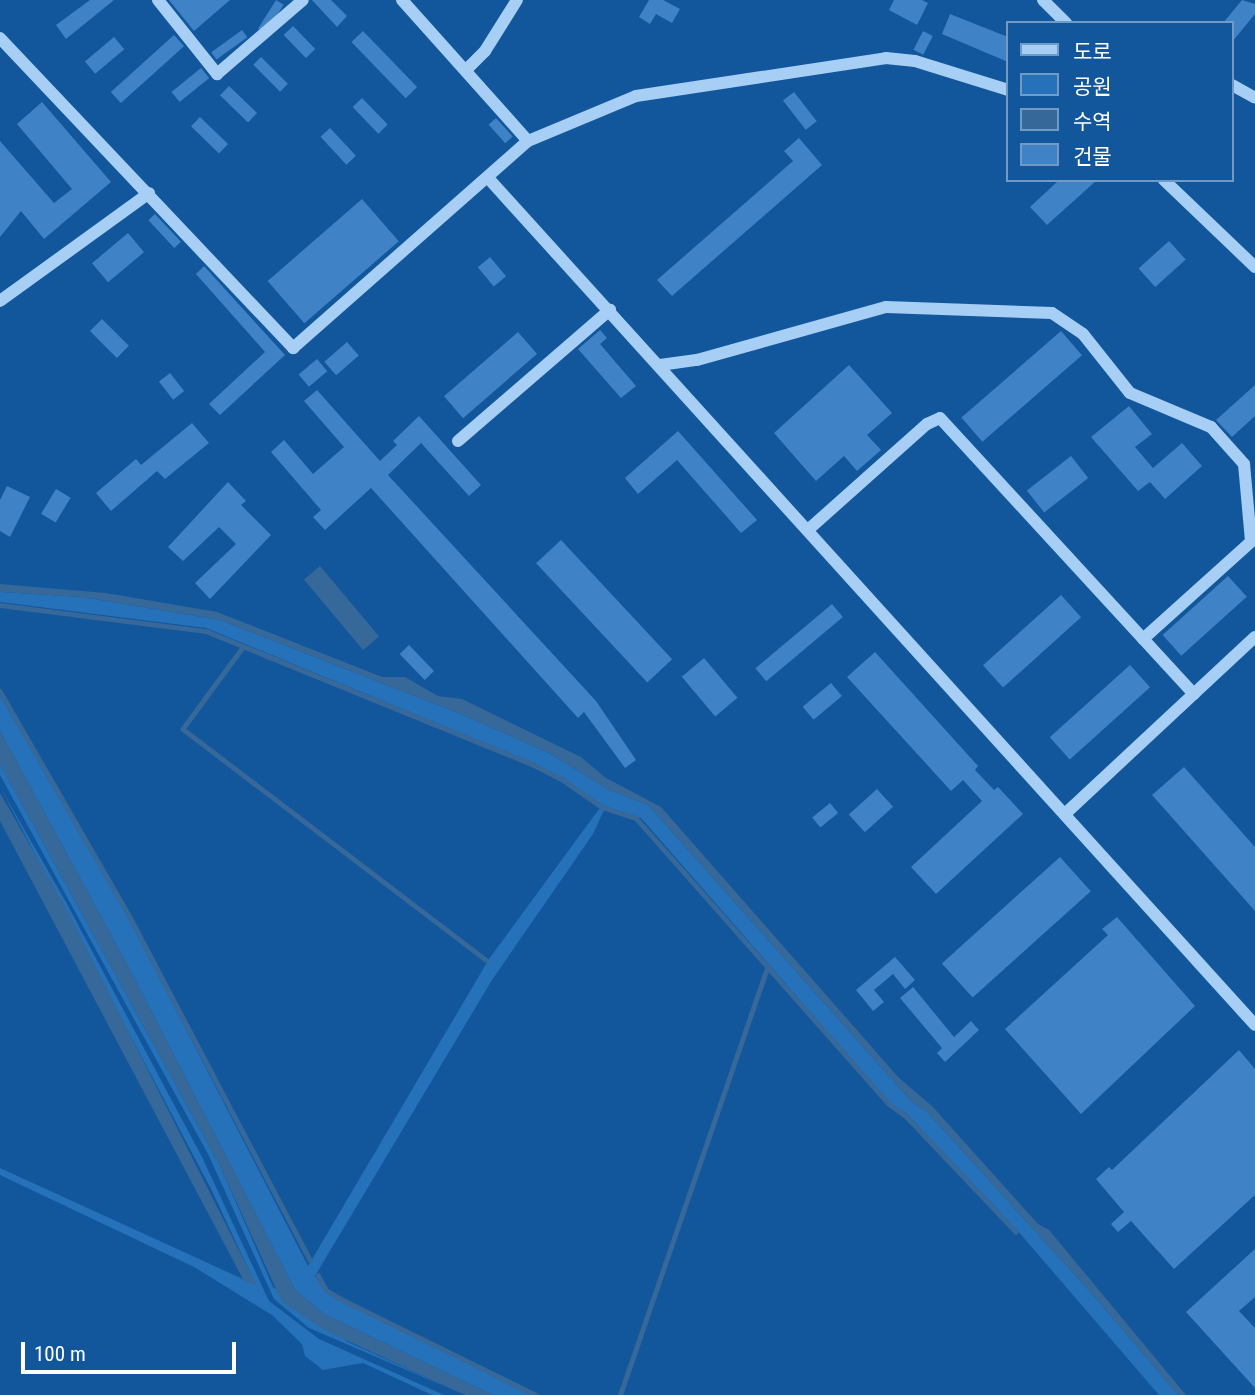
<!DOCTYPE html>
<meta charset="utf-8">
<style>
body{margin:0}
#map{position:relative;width:1255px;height:1395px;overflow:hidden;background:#12569c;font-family:"Roboto Condensed","Noto Sans KR",sans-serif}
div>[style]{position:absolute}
.green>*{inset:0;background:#2571ba}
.water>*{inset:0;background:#37689a;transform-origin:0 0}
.stream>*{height:4.5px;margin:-2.25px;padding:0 2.25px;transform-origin:2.25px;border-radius:2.25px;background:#37689a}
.building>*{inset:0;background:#3f82c5;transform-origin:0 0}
.minor>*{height:12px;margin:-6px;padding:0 6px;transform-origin:6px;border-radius:6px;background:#a7cef4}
span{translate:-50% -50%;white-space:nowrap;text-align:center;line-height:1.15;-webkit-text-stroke:5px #12569c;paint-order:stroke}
.legend{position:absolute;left:1006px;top:21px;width:228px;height:161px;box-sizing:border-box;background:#12569c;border:2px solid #719ac4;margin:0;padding:9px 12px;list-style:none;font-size:21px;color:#fff}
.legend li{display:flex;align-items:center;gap:14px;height:35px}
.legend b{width:35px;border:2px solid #719ac4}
.scale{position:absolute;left:21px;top:1342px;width:215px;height:32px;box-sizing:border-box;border:4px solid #fff;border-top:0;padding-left:9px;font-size:21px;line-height:24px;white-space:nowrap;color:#fff;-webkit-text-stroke:5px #12569c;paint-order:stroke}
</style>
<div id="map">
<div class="green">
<div style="clip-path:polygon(0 592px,82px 597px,220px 620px,458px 713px,549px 753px,609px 790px,648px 805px,911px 1101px,928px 1113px,1094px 1296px,1178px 1395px,1159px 1395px,1017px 1230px,908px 1115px,889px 1102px,641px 818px,605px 806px,531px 762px,206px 628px,0 602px)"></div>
<div style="clip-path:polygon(0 696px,128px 917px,308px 1266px,489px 959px,599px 809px,604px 810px,593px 834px,492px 980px,315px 1276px,326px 1293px,531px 1395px,493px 1395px,324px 1314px,295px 1290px,129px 968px,0 731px)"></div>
<div style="clip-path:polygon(0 764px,220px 1166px,273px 1287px,348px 1342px,465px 1395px,309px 1328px,274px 1299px,208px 1154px,0 775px)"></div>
<div style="clip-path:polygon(0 787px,67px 904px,202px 1157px,269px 1301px,319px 1339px,444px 1395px,432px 1395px,363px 1363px,323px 1370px,305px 1356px,302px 1344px,272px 1315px,194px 1267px,0 1175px,0 1168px,256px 1285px,212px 1191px)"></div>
</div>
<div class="water">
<div style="left:320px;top:566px;width:92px;height:21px;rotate:50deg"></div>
<div style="clip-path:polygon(0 584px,106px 593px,217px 612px,382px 677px,405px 677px,438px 696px,462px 699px,581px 757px,606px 778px,661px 807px,899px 1078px,933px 1107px,1038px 1224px,1049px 1230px,1186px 1395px,1178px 1395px,1094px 1296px,928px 1113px,911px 1101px,648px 805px,609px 790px,549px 753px,458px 713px,220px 620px,82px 597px,0 592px)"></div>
<div style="clip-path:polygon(0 731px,129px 968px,295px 1290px,324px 1314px,493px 1395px,465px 1395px,324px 1330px,282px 1302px,220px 1166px,0 764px)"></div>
<div style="clip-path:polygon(0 793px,64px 904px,257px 1286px,244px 1281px,0 821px)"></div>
</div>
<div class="stream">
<div style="left:0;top:605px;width:208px;rotate:7.2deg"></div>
<div style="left:206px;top:631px;width:350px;rotate:22.2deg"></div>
<div style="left:530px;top:763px;width:37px;rotate:27deg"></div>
<div style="left:563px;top:780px;width:47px;rotate:34.7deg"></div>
<div style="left:602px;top:807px;width:36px;rotate:18deg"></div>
<div style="left:636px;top:818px;width:380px;rotate:48.5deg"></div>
<div style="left:888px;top:1103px;width:24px;rotate:36deg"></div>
<div style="left:907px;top:1117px;width:158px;rotate:46.5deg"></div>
<div style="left:242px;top:649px;width:99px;rotate:126.4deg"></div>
<div style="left:183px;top:729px;width:381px;rotate:37.3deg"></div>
<div style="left:0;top:691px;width:261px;rotate:60.1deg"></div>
<div style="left:130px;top:917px;width:387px;rotate:62.3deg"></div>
<div style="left:318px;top:1275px;width:18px;rotate:61deg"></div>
<div style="left:327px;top:1291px;width:18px;rotate:29deg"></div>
<div style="left:343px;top:1300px;width:215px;rotate:26.2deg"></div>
<div style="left:620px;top:1395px;width:454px;rotate:-71deg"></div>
</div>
<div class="building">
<div style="clip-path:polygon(90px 0,114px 0,66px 39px,56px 25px)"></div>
<div style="clip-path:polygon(169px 0,230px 0,194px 31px)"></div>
<div style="left:276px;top:0;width:9px;height:34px;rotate:32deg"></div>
<div style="clip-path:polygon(312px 0,331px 0,347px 16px,337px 27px)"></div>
<div style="clip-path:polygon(649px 0,663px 0,680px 9px,672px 23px,656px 14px,650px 24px,639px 17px)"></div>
<div style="clip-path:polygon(894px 0,922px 0,928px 3px,917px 25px,889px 10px)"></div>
<div style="clip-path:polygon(1242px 0,1255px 4px,1255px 14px,1232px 42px,1232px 23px,1223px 23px)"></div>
<div style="clip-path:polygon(950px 14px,1008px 37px,1008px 62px,942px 34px)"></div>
<div style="left:293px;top:26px;width:32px;height:13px;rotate:46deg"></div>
<div style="left:242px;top:30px;width:9px;height:38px;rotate:54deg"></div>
<div style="left:363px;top:31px;width:78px;height:16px;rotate:46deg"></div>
<div style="left:923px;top:31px;width:11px;height:21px;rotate:27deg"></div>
<div style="left:174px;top:35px;width:15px;height:85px;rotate:48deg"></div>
<div style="left:114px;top:37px;width:16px;height:38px;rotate:50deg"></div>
<div style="left:261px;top:57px;width:38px;height:11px;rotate:45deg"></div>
<div style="left:201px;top:68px;width:13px;height:38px;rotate:51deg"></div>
<div style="left:229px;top:86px;width:39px;height:13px;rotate:44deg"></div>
<div style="left:794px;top:92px;width:37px;height:14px;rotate:52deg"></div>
<div style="left:362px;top:98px;width:37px;height:13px;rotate:46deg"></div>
<div style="clip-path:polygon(42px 102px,111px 182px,44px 239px,21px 211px,0 237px,0 141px,54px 203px,72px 189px,17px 124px)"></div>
<div style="left:200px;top:117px;width:39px;height:13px;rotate:44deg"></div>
<div style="left:496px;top:118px;width:25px;height:10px;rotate:48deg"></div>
<div style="left:330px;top:128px;width:38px;height:13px;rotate:47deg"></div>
<div style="clip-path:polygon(799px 138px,822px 165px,672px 296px,657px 280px,793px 161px,784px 151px)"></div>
<div style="clip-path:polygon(1059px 180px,1097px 180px,1047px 225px,1030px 207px)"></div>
<div style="left:362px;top:199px;width:56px;height:125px;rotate:49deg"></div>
<div style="left:155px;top:214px;width:38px;height:9px;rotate:47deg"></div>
<div style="left:128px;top:233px;width:25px;height:47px;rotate:50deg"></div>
<div style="left:1169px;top:241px;width:25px;height:41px;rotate:48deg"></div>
<div style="left:490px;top:257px;width:25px;height:16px;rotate:50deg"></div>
<div style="clip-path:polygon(204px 266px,285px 355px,220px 415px,209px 404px,265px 352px,196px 274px)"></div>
<div style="left:102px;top:319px;width:38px;height:17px;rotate:45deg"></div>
<div style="clip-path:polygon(600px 330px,607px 338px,600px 344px,636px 386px,621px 398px,578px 349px)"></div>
<div style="left:1061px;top:331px;width:32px;height:132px;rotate:49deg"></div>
<div style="left:518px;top:332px;width:29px;height:98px;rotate:49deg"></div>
<div style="left:347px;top:342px;width:18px;height:30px;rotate:49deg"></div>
<div style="left:317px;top:359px;width:16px;height:24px;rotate:50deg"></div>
<div style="clip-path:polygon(849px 365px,892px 413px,867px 435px,881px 450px,857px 471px,844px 456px,816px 481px,774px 433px)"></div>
<div style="left:170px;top:373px;width:23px;height:14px;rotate:52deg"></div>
<div style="clip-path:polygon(1255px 385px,1255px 416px,1232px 437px,1216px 420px)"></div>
<div style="clip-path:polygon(317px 390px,380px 461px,397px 445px,393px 441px,419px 416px,481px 485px,469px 496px,421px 443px,388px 475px,596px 701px,636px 760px,625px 768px,584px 712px,578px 718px,371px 488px,325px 530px,313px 517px,321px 510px,271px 452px,284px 440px,313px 474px,344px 447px,304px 401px)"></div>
<div style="clip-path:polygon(1129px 406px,1152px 434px,1135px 447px,1153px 468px,1182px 443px,1202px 466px,1165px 499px,1150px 482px,1138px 491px,1091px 437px)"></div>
<div style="clip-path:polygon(192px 423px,209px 443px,165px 479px,157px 471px,111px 511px,96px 493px,136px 459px,141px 465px)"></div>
<div style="clip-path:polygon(678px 431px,757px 520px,741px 533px,677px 460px,638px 494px,625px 478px)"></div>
<div style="left:1071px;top:456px;width:28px;height:56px;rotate:52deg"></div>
<div style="clip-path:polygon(228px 482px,246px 501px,241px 505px,271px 535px,210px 599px,195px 583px,236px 544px,219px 527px,183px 561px,168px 547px)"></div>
<div style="clip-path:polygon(7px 486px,30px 497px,10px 537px,0 531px,0 500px)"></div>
<div style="left:56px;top:489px;width:17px;height:29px;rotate:31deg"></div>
<div style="left:561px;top:540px;width:163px;height:34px;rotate:47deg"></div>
<div style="left:1228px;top:576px;width:28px;height:88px;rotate:48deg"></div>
<div style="left:1061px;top:595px;width:30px;height:105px;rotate:48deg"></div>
<div style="left:832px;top:604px;width:17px;height:100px;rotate:50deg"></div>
<div style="left:409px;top:645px;width:36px;height:13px;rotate:46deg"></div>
<div style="clip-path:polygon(875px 652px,978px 766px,975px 770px,994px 790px,998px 787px,1023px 814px,936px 894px,911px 867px,982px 801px,963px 780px,951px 791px,847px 677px)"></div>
<div style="left:704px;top:658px;width:52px;height:29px;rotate:50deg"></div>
<div style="left:1130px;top:665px;width:30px;height:108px;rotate:48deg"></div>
<div style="left:831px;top:683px;width:17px;height:37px;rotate:50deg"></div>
<div style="clip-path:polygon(1184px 767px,1255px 847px,1255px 911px,1152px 795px)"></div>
<div style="left:877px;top:789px;width:24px;height:38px;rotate:48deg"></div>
<div style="left:830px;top:803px;width:13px;height:23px;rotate:51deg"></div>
<div style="left:1060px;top:857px;width:46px;height:159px;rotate:48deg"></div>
<div style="clip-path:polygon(1117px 917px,1195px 1006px,1081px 1114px,1005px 1029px,1108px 935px,1102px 929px)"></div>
<div style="clip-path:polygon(895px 957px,915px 980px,905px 989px,893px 974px,874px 990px,884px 1002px,873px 1011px,856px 990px)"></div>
<div style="clip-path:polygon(913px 987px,954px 1037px,971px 1021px,979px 1030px,945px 1062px,937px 1053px,942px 1048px,900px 998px)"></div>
<div style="clip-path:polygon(1239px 1050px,1255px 1069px,1255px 1195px,1174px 1269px,1131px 1221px,1118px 1232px,1111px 1224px,1124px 1212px,1096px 1179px,1109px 1167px,1112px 1170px)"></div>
<div style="clip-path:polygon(1255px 1249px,1255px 1297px,1239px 1311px,1255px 1328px,1255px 1388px,1186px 1312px)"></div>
</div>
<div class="minor">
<div style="left:158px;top:0;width:95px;rotate:51.4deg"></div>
<div style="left:217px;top:74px;width:113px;rotate:-40.7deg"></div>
<div style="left:402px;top:0;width:189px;rotate:48.2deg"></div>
<div style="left:1043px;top:0;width:33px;rotate:45deg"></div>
<div style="left:0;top:38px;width:427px;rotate:46.6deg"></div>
<div style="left:293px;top:348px;width:313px;rotate:-41.4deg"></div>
<div style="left:528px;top:141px;width:117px;rotate:-22.6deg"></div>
<div style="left:636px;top:96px;width:253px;rotate:-8.6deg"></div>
<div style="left:886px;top:58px;width:29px;rotate:6deg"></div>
<div style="left:915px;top:61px;width:97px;rotate:17.3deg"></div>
<div style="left:466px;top:70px;width:27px;rotate:-45deg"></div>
<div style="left:485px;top:51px;width:60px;rotate:-57.9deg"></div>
<div style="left:1232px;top:85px;width:26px;rotate:29deg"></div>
<div style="left:489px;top:179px;width:1141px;rotate:47.84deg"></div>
<div style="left:1164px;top:180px;width:126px;rotate:43.7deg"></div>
<div style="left:0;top:301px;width:184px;rotate:-35.9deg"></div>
<div style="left:660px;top:365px;width:37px;rotate:-8deg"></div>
<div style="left:697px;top:360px;width:196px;rotate:-15.7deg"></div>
<div style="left:886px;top:307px;width:166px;rotate:2.1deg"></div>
<div style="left:1052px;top:313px;width:37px;rotate:34deg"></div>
<div style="left:1083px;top:334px;width:75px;rotate:51.5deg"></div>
<div style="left:1130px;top:393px;width:88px;rotate:22.8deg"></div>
<div style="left:1211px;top:427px;width:50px;rotate:48.3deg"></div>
<div style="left:1244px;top:464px;width:77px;rotate:84.8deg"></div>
<div style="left:458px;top:441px;width:201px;rotate:-40.8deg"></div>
<div style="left:809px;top:529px;width:158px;rotate:-41.7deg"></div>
<div style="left:927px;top:424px;width:14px;rotate:-25deg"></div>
<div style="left:940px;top:418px;width:375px;rotate:47.4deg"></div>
<div style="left:1143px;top:639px;width:151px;rotate:-42deg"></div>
<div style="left:1066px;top:813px;width:258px;rotate:-43deg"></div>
</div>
<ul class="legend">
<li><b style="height:9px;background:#a7cef4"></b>도로</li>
<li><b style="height:19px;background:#2571ba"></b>공원</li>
<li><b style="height:19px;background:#37689a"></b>수역</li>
<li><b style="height:19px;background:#3f82c5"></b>건물</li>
</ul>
<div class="scale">100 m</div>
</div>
